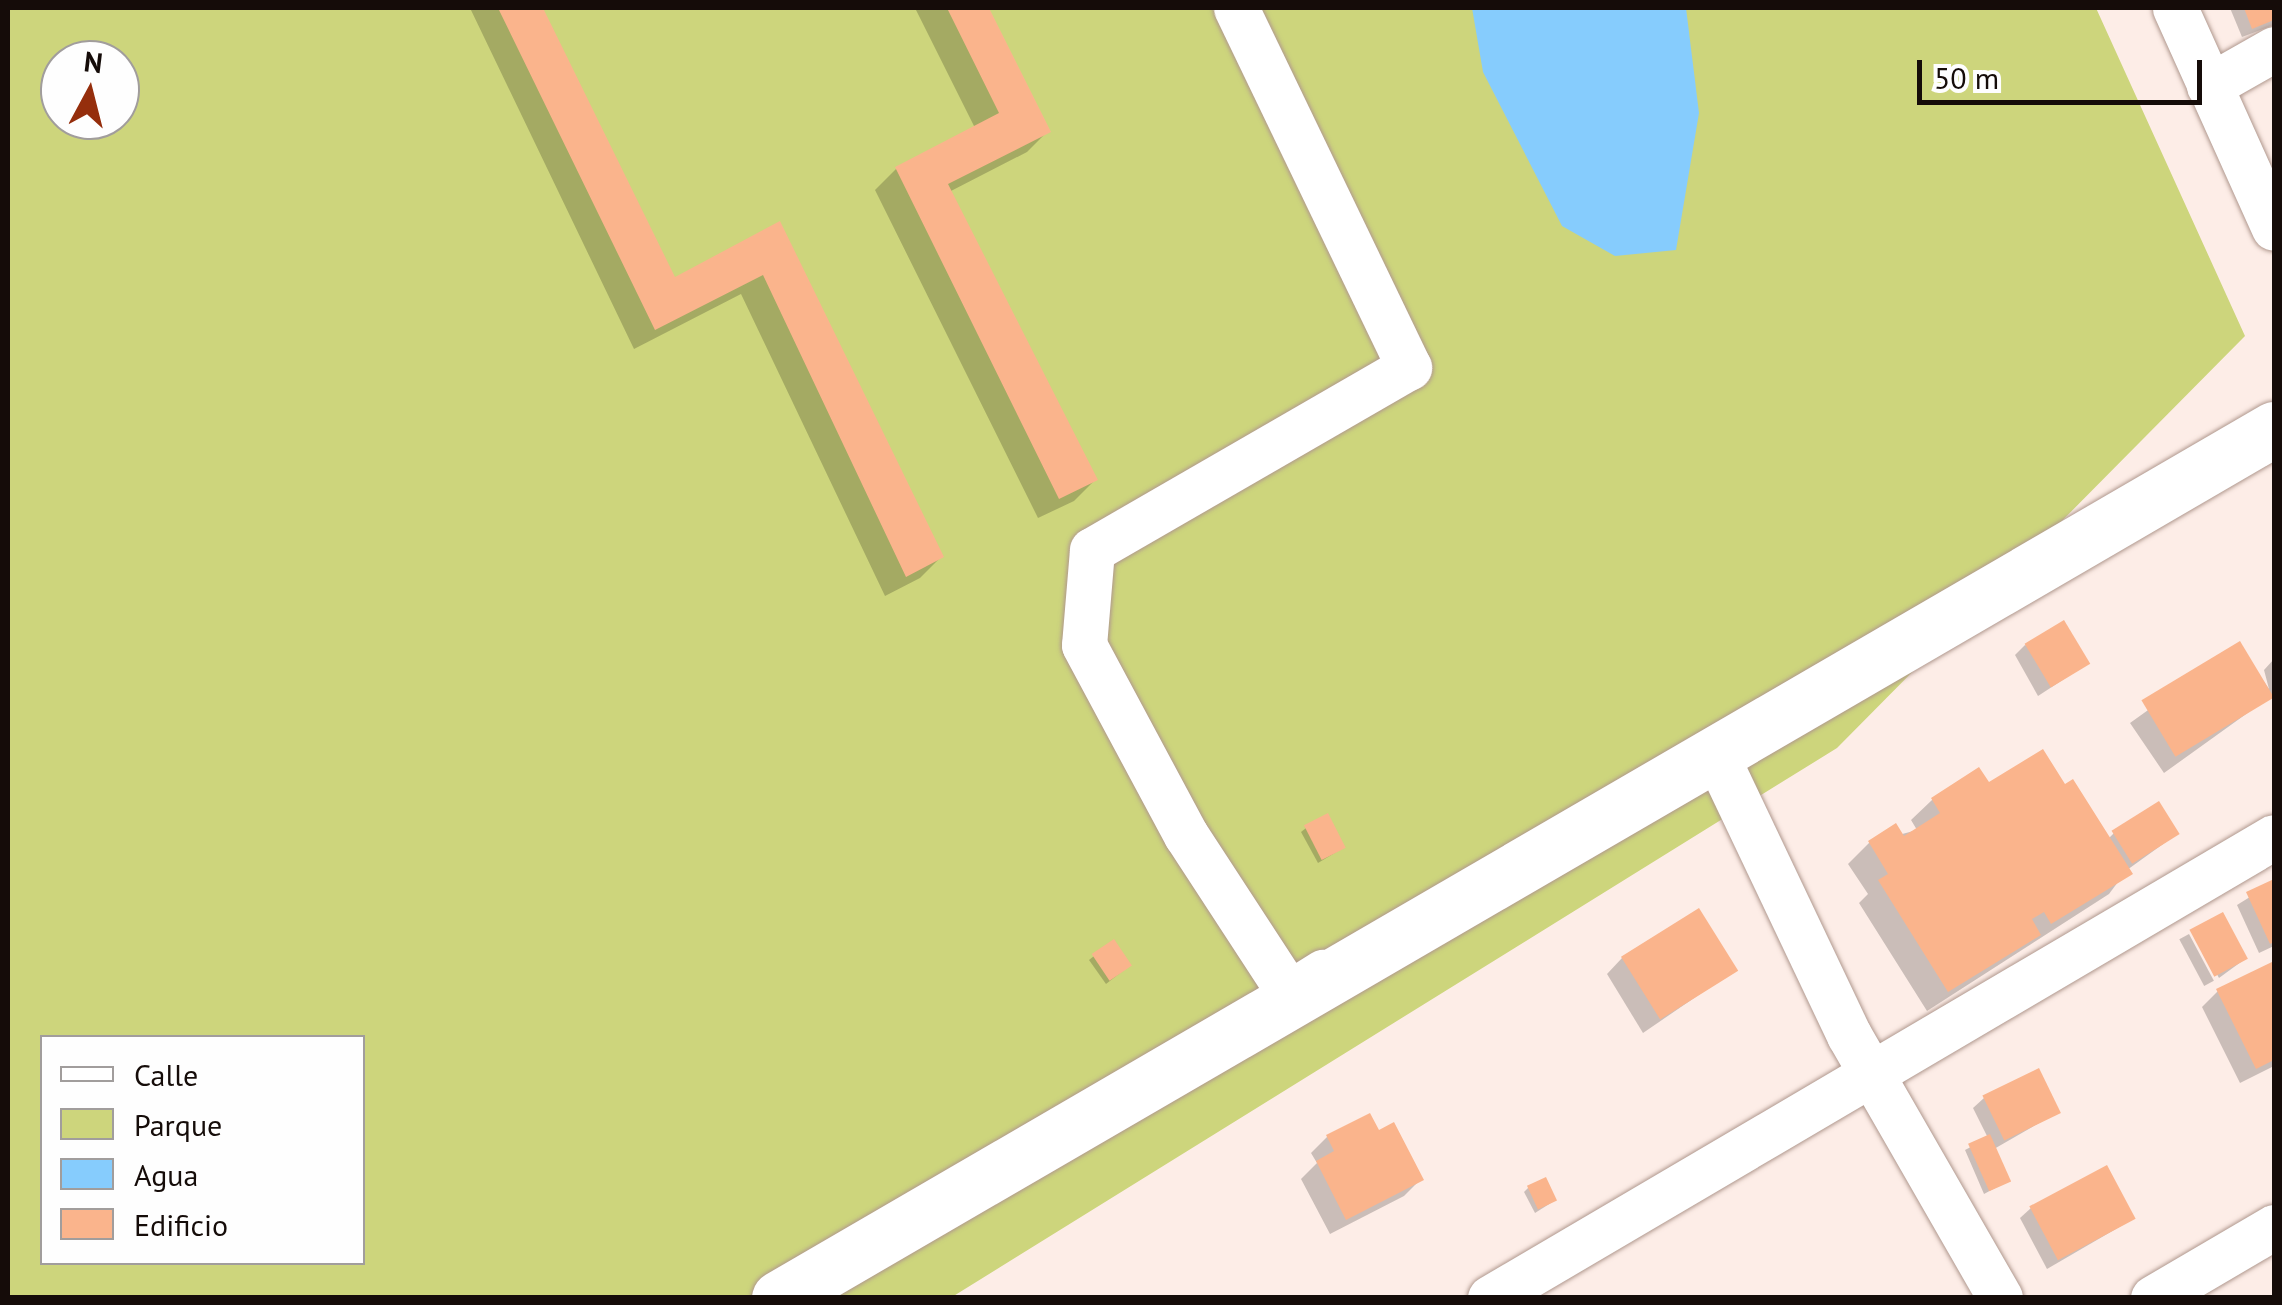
<!DOCTYPE html>
<style>
body{margin:0}
#map{position:relative;width:2282px;height:1305px;overflow:hidden;background:#fdede7;font-family:"PT Sans",sans-serif}
div>[style]{position:absolute}
.green>*{inset:0;background:#cdd57c}
.water>*{inset:0;background:#86ccfd}
.shadow>*{inset:0;background:#0003;transform-origin:0 0}
.building>*{inset:0;background:#fab48c;transform-origin:0 0}
.roads{filter:drop-shadow(0 0 2px #b0988e) drop-shadow(0 0 2px #b0988e)}
.minor>*{height:45px;margin:-22.5px;padding:0 22.5px;transform-origin:22.5px;border-radius:22.5px;background:#fff}
.tertiary>*{height:55px;margin:-27.5px;padding:0 27.5px;transform-origin:27.5px;border-radius:27.5px;background:#fff}
span{translate:-50% -50%;white-space:nowrap;text-align:center;line-height:1.15;-webkit-text-stroke:9px #fefefe;paint-order:stroke}
.frame{position:absolute;inset:0;border:10px solid #150c09;pointer-events:none}
.legend{position:absolute;left:40px;top:1035px;width:325px;height:230px;box-sizing:border-box;background:#fefefe;border:2px solid #a19d9c;margin:0;padding:12px 18px;list-style:none;font-size:30px;color:#150c09}
.legend li{display:flex;align-items:center;gap:20px;height:50px}
.legend b{width:50px;border:2px solid #a19d9c}
.north{position:absolute;left:40px;top:40px;width:100px;height:100px;box-sizing:border-box;background:#fefefe;border:2px solid #a19d9c;border-radius:50%;rotate:7deg;font-size:28px;font-weight:700;line-height:40px;text-align:center;color:#150c09}
.north::after{content:'';display:block;margin:auto;width:35px;height:45px;background:#952e0c;clip-path:polygon(50% 0,100% 100%,50% 72%,0 100%)}
.scale{position:absolute;left:1917px;top:60px;width:285px;height:45px;box-sizing:border-box;border:5px solid #150c09;border-top:0;padding-left:12px;font-size:30px;line-height:35px;white-space:nowrap;color:#150c09;-webkit-text-stroke:8px #fefefe;paint-order:stroke}
</style>
<div id="map">
<div class="green">
<div style="clip-path:polygon(evenodd,8px 8px,2096px 8px,2245px 336px,1837px 748px,952px 1297px,8px 1297px,8px 8px,60px 60px,120px 60px,120px 120px,60px 120px,60px 60px,8px 8px,42px 1038px,362px 1038px,362px 1262px,42px 1262px,42px 1038px)"></div>
</div>
<div class="water">
<div style="clip-path:polygon(1472px 8px,1686px 8px,1699px 113px,1676px 250px,1615px 256px,1562px 226px,1483px 72px)"></div>
</div>
<div class="shadow">
<div style="clip-path:polygon(470px 8px,540px 8px,674px 281px,778px 225px,941px 557px,920px 578px,885px 596px,741px 294px,634px 349px)"></div>
<div style="clip-path:polygon(915px 8px,986px 8px,1048px 131px,1027px 152px,949px 192px,1095px 480px,1074px 501px,1038px 518px,875px 190px,896px 169px,975px 128px)"></div>
<div style="clip-path:polygon(2230px 8px,2274px 8px,2274px 25px,2242px 37px)"></div>
<div style="clip-path:polygon(2025px 645px,2087px 664px,2038px 696px,2015px 655px)"></div>
<div style="clip-path:polygon(2239px 645px,2269px 689px,2264px 670px,2274px 659px,2274px 694px,2164px 773px,2130px 723px)"></div>
<div style="clip-path:polygon(1988px 786px,2065px 788px,2108px 839px,2114px 833px,2177px 834px,2127px 870px,2109px 894px,1927px 1011px,1859px 903px,1868px 894px,1848px 864px,1869px 843px,1917px 830px,1911px 820px,1932px 800px)"></div>
<div style="clip-path:polygon(1306px 828px,1343px 848px,1318px 863px,1301px 832px)"></div>
<div style="clip-path:polygon(2274px 882px,2274px 946px,2259px 953px,2237px 905px)"></div>
<div style="clip-path:polygon(2194px 932px,2245px 959px,2219px 978px)"></div>
<div style="left:2189px;top:934px;width:53px;height:11px;rotate:62deg"></div>
<div style="clip-path:polygon(1094px 956px,1124px 970px,1106px 984px,1089px 960px)"></div>
<div style="clip-path:polygon(1622px 958px,1735px 970px,1643px 1033px,1607px 974px)"></div>
<div style="clip-path:polygon(2274px 964px,2274px 1066px,2240px 1083px,2202px 1007px,2218px 991px)"></div>
<div style="clip-path:polygon(1984px 1098px,2058px 1112px,1994px 1149px,2008px 1181px,1984px 1194px,1965px 1150px,1988px 1138px,1973px 1108px)"></div>
<div style="clip-path:polygon(1377px 1133px,1420px 1180px,1404px 1196px,1330px 1234px,1301px 1179px,1317px 1163px,1311px 1153px,1327px 1137px)"></div>
<div style="clip-path:polygon(1529px 1187px,1554px 1201px,1535px 1213px,1524px 1192px)"></div>
<div style="clip-path:polygon(2031px 1208px,2133px 1219px,2047px 1269px,2020px 1218px)"></div>
</div>
<div class="building">
<div style="clip-path:polygon(498px 8px,543px 8px,675px 277px,780px 221px,944px 557px,906px 577px,763px 275px,655px 330px)"></div>
<div style="clip-path:polygon(947px 8px,989px 8px,1051px 132px,948px 184px,1098px 480px,1059px 499px,895px 167px,999px 113px)"></div>
<div style="clip-path:polygon(2244px 8px,2274px 8px,2274px 20px,2252px 29px)"></div>
<div style="left:2064px;top:620px;width:51px;height:46px;rotate:59deg"></div>
<div style="left:2240px;top:641px;width:66px;height:115px;rotate:59deg"></div>
<div style="clip-path:polygon(2043px 749px,2065px 784px,2073px 779px,2133px 874px,2051px 924px,2044px 912px,2032px 919px,2041px 935px,1948px 992px,1878px 880px,1888px 874px,1868px 841px,1896px 823px,1904px 836px,1940px 813px,1931px 798px,1979px 767px,1989px 782px)"></div>
<div style="left:2159px;top:801px;width:39px;height:56px;rotate:58deg"></div>
<div style="left:1328px;top:813px;width:39px;height:27px;rotate:63deg"></div>
<div style="clip-path:polygon(2274px 879px,2274px 942px,2270px 944px,2246px 892px)"></div>
<div style="left:1699px;top:908px;width:74px;height:92px;rotate:58deg"></div>
<div style="left:2223px;top:912px;width:53px;height:38px;rotate:62deg"></div>
<div style="left:1114px;top:939px;width:32px;height:27px;rotate:56deg"></div>
<div style="clip-path:polygon(2274px 961px,2274px 1060px,2256px 1069px,2216px 989px)"></div>
<div style="left:2039px;top:1068px;width:50px;height:63px;rotate:64deg"></div>
<div style="clip-path:polygon(1370px 1113px,1379px 1130px,1394px 1122px,1424px 1180px,1346px 1220px,1316px 1161px,1334px 1151px,1326px 1135px)"></div>
<div style="left:1990px;top:1134px;width:52px;height:24px;rotate:66deg"></div>
<div style="left:2107px;top:1165px;width:61px;height:88px;rotate:62deg"></div>
<div style="left:1546px;top:1177px;width:26px;height:21px;rotate:65deg"></div>
</div>
<div class="roads">
<div class="minor">
<div style="left:1236px;top:8px;width:399px;rotate:64.3deg"></div>
<div style="left:1409px;top:367px;width:366px;rotate:150deg"></div>
<div style="left:1092px;top:550px;width:95px;rotate:94.8deg"></div>
<div style="left:1084px;top:645px;width:216px;rotate:61.8deg"></div>
<div style="left:1186px;top:835px;width:189px;rotate:56.9deg"></div>
<div style="left:1289px;top:993px;width:40px;rotate:-32deg"></div>
<div style="left:2175px;top:8px;width:241px;rotate:65.8deg"></div>
<div style="left:2209px;top:86px;width:75px;rotate:-29.6deg"></div>
<div style="left:1716px;top:755px;width:310px;rotate:64.6deg"></div>
<div style="left:1849px;top:1035px;width:303px;rotate:60.1deg"></div>
<div style="left:1490px;top:1298px;width:909px;rotate:-30.46deg"></div>
<div style="left:2153px;top:1298px;width:140px;rotate:-30.4deg"></div>
</div>
<div class="tertiary">
<div style="left:779px;top:1298px;width:1729px;rotate:-30.17deg"></div>
</div>
</div>
<div class="frame"></div>
<ul class="legend">
<li><b style="height:12px;background:#fff"></b>Calle</li>
<li><b style="height:28px;background:#cdd57c"></b>Parque</li>
<li><b style="height:28px;background:#86ccfd"></b>Agua</li>
<li><b style="height:28px;background:#fab48c"></b>Edificio</li>
</ul>
<div class="north">N</div>
<div class="scale">50 m</div>
</div>
